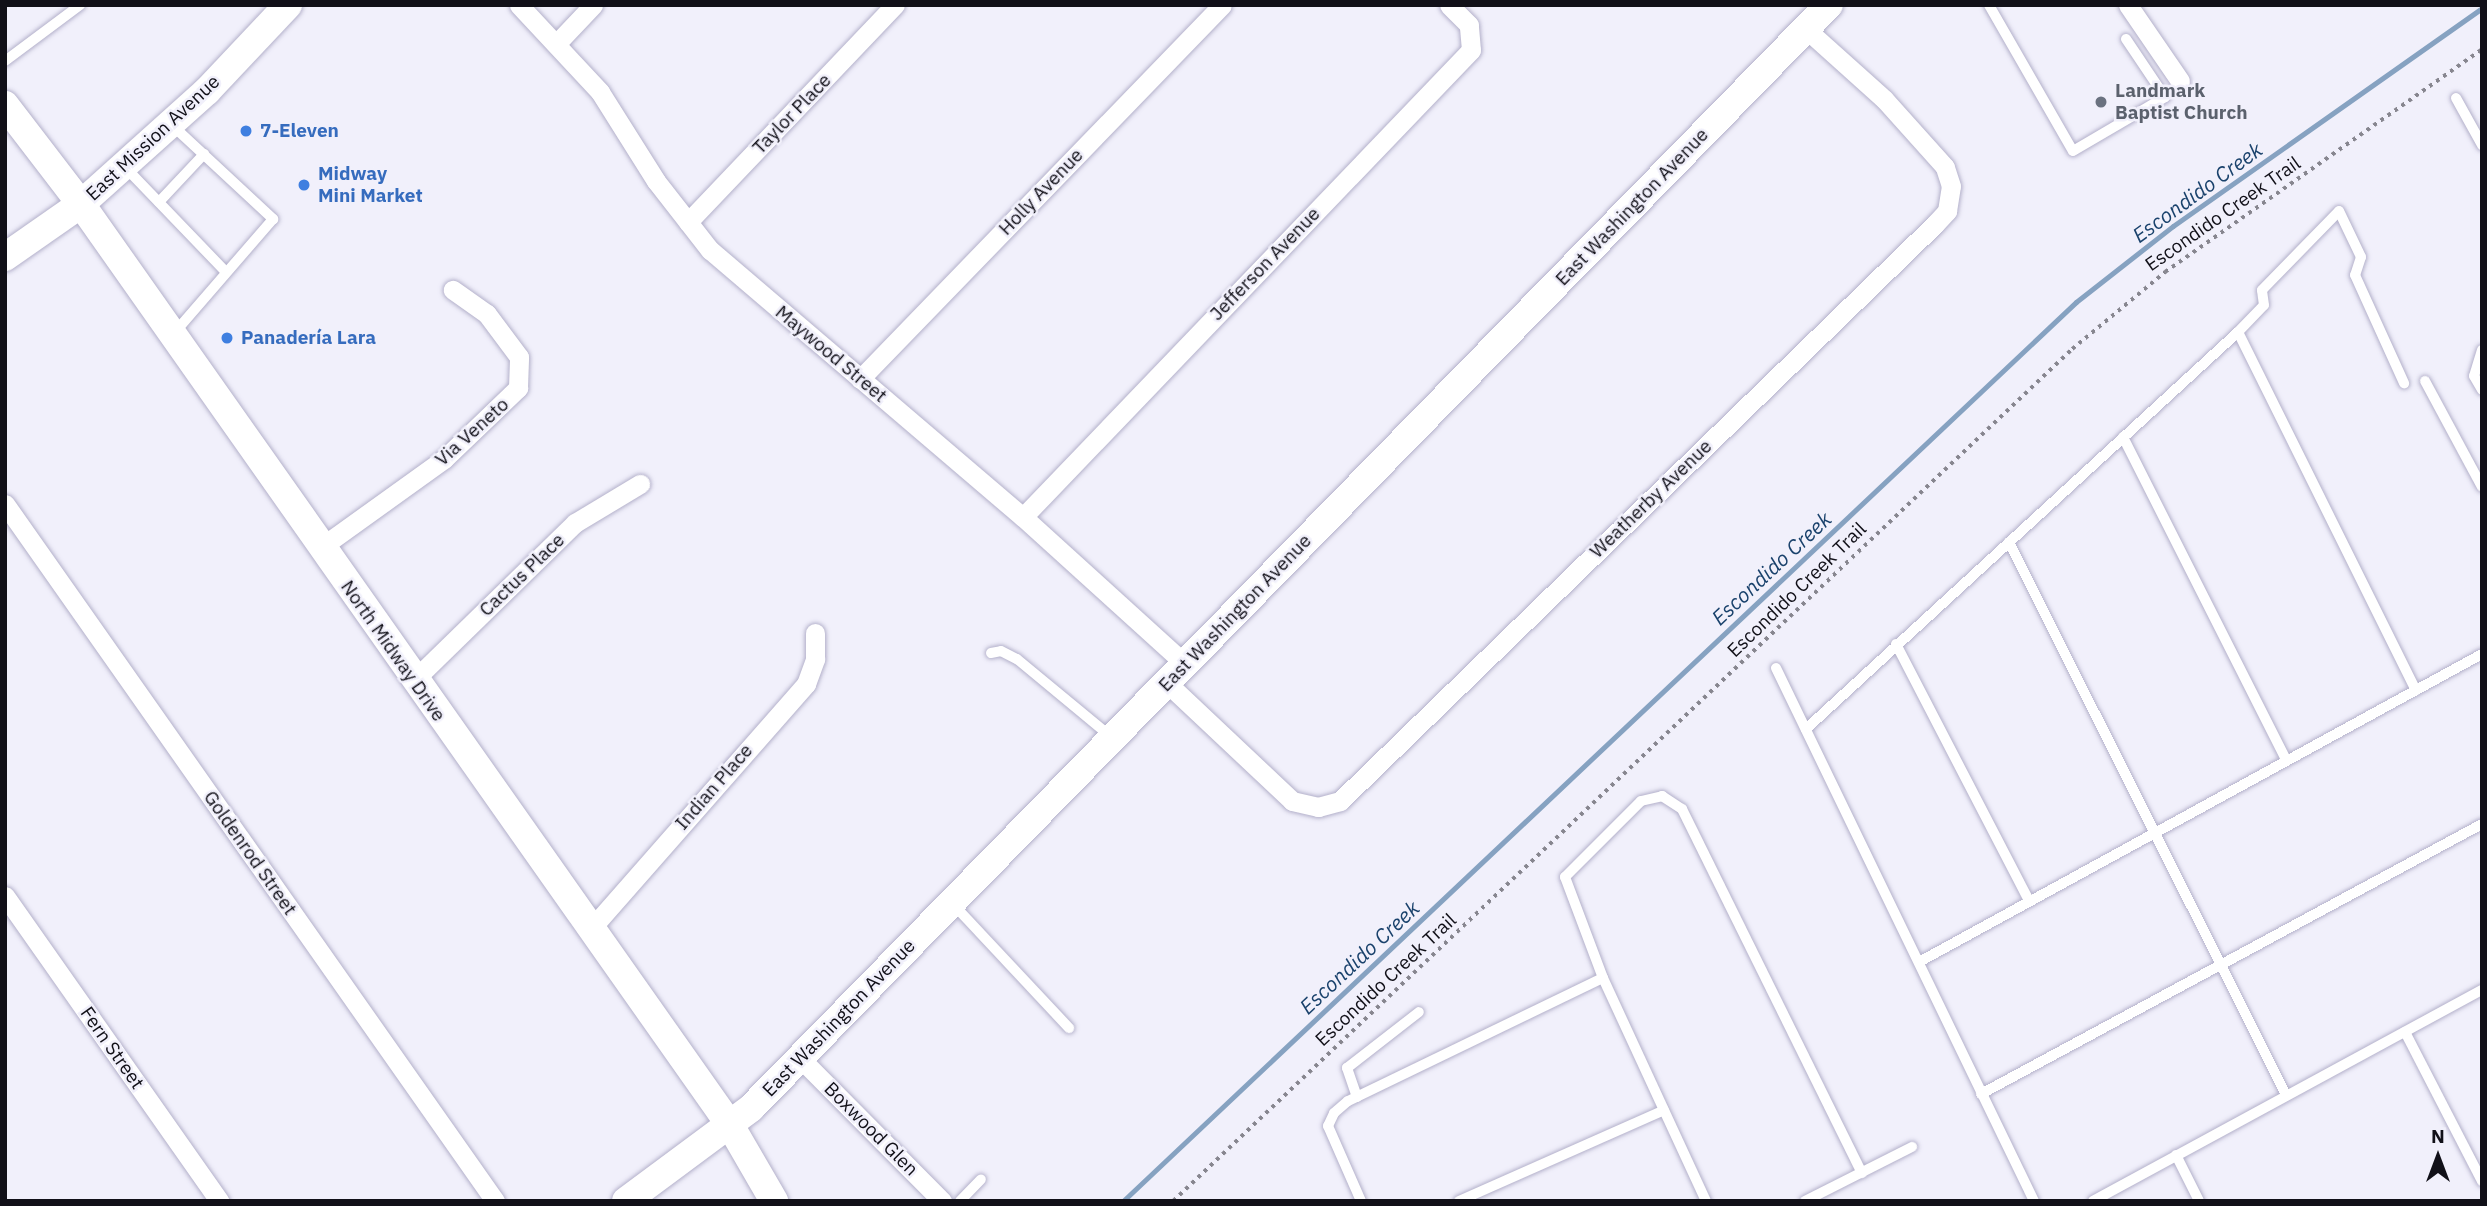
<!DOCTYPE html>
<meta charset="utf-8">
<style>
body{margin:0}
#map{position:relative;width:2487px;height:1206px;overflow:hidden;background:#f1f0fb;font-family:"IBM Plex Sans",sans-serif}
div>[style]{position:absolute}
.stream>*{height:5px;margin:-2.5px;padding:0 2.5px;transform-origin:2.5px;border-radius:2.5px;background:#86a2c1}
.path>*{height:3.5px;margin-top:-1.75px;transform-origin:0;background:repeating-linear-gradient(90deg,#87868f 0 3.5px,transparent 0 8.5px)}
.roads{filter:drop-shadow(0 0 2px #b3b0ca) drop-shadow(0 0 2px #b3b0ca)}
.lane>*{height:10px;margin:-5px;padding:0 5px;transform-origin:5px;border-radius:5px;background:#fff}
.street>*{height:19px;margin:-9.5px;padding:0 9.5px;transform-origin:9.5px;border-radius:9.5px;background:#fff}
.secondary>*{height:28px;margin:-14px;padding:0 14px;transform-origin:14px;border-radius:14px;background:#fff}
.dots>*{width:19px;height:19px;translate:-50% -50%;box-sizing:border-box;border:4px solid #f1f0fb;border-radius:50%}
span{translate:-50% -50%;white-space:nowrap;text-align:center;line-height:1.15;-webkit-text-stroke:5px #f1f0fb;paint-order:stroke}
.worship-label{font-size:19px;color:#5b616d;font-weight:700}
.left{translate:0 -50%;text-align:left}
.street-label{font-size:19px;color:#111018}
.shop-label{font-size:19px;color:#366cbe;font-weight:700}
.water-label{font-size:21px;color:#1a426c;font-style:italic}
.frame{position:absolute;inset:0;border:7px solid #111018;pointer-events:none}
.north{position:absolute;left:2403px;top:1122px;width:70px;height:70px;-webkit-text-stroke:5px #f1f0fb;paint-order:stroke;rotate:0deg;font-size:19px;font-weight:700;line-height:28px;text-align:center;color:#111018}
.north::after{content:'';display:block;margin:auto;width:24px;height:32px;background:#111018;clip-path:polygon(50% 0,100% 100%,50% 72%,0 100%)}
</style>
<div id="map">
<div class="stream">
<div style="left:1123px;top:1201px;width:1310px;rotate:-43.33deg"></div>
<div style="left:2076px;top:302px;width:123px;rotate:-38.1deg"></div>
<div style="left:2173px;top:226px;width:378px;rotate:-35.2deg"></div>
</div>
<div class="path">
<div style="left:1173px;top:1201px;width:1239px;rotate:-43.46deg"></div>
<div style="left:2072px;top:349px;width:121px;rotate:-39.6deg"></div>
<div style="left:2165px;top:272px;width:388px;rotate:-35.1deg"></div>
</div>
<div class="roads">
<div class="lane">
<div style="left:1989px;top:5px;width:168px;rotate:60.1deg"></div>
<div style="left:2073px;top:151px;width:107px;rotate:-30.4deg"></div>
<div style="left:2165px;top:97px;width:70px;rotate:-123.9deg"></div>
<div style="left:5px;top:61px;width:94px;rotate:-36.7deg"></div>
<div style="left:2456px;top:98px;width:54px;rotate:61deg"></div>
<div style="left:173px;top:126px;width:137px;rotate:42.9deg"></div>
<div style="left:273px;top:219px;width:150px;rotate:130.9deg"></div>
<div style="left:124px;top:166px;width:147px;rotate:46.1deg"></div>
<div style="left:159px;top:202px;width:66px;rotate:-46.8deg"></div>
<div style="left:2238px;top:332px;width:400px;rotate:63.6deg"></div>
<div style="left:2482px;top:350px;width:27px;rotate:107deg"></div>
<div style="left:2474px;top:376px;width:16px;rotate:60deg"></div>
<div style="left:2425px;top:381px;width:120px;rotate:61.7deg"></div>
<div style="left:2123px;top:437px;width:362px;rotate:63.2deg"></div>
<div style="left:2009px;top:542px;width:618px;rotate:63.39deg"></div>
<div style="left:1896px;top:644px;width:289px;rotate:62.6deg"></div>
<div style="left:991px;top:653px;width:10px;rotate:-11deg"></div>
<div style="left:1001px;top:651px;width:18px;rotate:27deg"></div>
<div style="left:1017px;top:659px;width:121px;rotate:39.6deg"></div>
<div style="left:1776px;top:668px;width:592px;rotate:64.17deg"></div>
<div style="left:1806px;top:729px;width:587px;rotate:-42.58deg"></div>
<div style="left:2238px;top:332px;width:37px;rotate:-46deg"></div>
<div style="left:2264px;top:305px;width:15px;rotate:-98deg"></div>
<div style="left:2262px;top:290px;width:110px;rotate:-45.7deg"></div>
<div style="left:2339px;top:211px;width:51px;rotate:64.4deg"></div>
<div style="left:2361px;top:257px;width:19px;rotate:108deg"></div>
<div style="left:2355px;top:275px;width:119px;rotate:65.6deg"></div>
<div style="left:953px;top:904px;width:170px;rotate:46.9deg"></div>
<div style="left:1919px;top:962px;width:642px;rotate:-28.68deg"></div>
<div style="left:2405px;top:1032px;width:168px;rotate:62.7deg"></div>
<div style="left:1981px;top:1094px;width:569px;rotate:-28.32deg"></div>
<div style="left:1357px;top:1097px;width:31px;rotate:-109deg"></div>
<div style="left:1347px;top:1068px;width:91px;rotate:-37.9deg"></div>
<div style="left:2176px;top:1155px;width:51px;rotate:63.4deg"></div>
<div style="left:960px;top:1201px;width:30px;rotate:-46deg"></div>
<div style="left:1361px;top:1201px;width:82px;rotate:-113.7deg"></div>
<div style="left:1328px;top:1126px;width:14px;rotate:-65deg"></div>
<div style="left:1334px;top:1113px;width:18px;rotate:-41deg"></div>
<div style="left:1348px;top:1101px;width:283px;rotate:-25.8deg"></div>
<div style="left:1459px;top:1201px;width:224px;rotate:-23.9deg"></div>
<div style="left:1706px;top:1201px;width:246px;rotate:-114.8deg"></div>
<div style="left:1603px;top:978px;width:108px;rotate:-110.6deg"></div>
<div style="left:1565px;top:877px;width:107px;rotate:-45deg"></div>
<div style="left:1641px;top:801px;width:22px;rotate:-13deg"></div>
<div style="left:1662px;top:796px;width:24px;rotate:33deg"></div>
<div style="left:1682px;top:809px;width:406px;rotate:63.7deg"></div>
<div style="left:1805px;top:1201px;width:120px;rotate:-26.8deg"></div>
<div style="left:2093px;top:1201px;width:443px;rotate:-28.5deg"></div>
</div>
<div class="street">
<div style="left:519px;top:5px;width:119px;rotate:47deg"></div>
<div style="left:600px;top:92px;width:105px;rotate:57.8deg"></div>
<div style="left:656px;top:181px;width:88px;rotate:52deg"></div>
<div style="left:710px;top:250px;width:411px;rotate:40.5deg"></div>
<div style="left:1023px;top:517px;width:219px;rotate:42.2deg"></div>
<div style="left:2128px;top:5px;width:92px;rotate:55.6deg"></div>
<div style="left:558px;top:42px;width:51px;rotate:-46.6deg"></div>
<div style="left:688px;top:222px;width:300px;rotate:-46.4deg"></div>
<div style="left:860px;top:379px;width:520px;rotate:-45.93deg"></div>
<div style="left:5px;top:504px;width:852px;rotate:54.89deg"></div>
<div style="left:1023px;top:517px;width:647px;rotate:-46.19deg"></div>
<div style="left:1471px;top:50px;width:25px;rotate:-95deg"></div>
<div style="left:1469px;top:25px;width:28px;rotate:-135deg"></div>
<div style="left:320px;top:548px;width:153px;rotate:-35.7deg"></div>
<div style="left:444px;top:459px;width:103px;rotate:-43.8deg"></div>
<div style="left:518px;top:388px;width:31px;rotate:-88deg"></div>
<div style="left:519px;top:357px;width:54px;rotate:-126.7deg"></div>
<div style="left:487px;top:314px;width:42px;rotate:-144.8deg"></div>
<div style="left:414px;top:680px;width:225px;rotate:-44.3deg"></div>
<div style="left:575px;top:523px;width:76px;rotate:-31deg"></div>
<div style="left:1167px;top:683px;width:172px;rotate:43.3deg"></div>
<div style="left:1292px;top:801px;width:27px;rotate:13deg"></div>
<div style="left:1318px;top:807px;width:23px;rotate:-15deg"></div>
<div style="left:1340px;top:801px;width:829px;rotate:-44.12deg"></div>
<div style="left:1935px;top:224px;width:18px;rotate:-47deg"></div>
<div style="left:1947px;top:211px;width:25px;rotate:-81deg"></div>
<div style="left:1951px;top:186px;width:20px;rotate:-108deg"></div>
<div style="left:1945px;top:167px;width:91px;rotate:-131.9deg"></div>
<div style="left:1884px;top:99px;width:105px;rotate:-138.1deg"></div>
<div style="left:5px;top:896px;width:373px;rotate:54.9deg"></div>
<div style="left:589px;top:931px;width:329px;rotate:-48.7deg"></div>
<div style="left:806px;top:684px;width:27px;rotate:-70deg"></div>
<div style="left:815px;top:659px;width:26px;rotate:-90deg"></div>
<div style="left:800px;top:1058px;width:202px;rotate:45.2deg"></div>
</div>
<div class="secondary">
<div style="left:5px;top:105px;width:125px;rotate:52.5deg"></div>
<div style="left:81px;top:204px;width:1127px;rotate:54.83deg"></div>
<div style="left:730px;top:1125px;width:88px;rotate:59.9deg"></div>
<div style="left:5px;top:257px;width:93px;rotate:-34.9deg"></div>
<div style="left:81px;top:204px;width:169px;rotate:-41.9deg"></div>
<div style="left:207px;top:91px;width:118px;rotate:-46.7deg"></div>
<div style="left:626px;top:1201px;width:156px;rotate:-36.6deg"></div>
<div style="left:751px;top:1108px;width:1542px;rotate:-45.66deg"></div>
</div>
</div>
<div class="dots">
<div style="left:2101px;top:102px;background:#6b7280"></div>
<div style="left:246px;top:131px;background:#3f7fe0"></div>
<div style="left:304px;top:185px;background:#3f7fe0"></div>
<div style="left:227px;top:338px;background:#3f7fe0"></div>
</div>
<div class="worship-label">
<span class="left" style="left:2115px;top:102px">Landmark<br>Baptist Church</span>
</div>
<div class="street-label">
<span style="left:792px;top:114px;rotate:-46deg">Taylor Place</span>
<span style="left:153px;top:138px;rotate:-43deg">East Mission Avenue</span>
<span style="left:1041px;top:192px;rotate:-46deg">Holly Avenue</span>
<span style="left:1632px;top:207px;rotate:-46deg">East Washington Avenue</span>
<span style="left:2223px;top:214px;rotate:-35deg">Escondido Creek Trail</span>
<span style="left:1265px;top:264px;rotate:-46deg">Jefferson Avenue</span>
<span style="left:831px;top:354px;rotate:40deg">Maywood Street</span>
<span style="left:472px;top:432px;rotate:-42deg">Via Veneto</span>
<span style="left:1651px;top:499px;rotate:-44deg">Weatherby Avenue</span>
<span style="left:522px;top:575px;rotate:-44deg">Cactus Place</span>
<span style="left:1797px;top:590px;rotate:-44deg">Escondido Creek Trail</span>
<span style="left:1235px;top:613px;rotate:-46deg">East Washington Avenue</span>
<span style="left:393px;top:651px;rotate:55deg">North Midway Drive</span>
<span style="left:714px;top:787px;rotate:-49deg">Indian Place</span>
<span style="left:250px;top:853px;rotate:55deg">Goldenrod Street</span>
<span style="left:1386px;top:980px;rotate:-43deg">Escondido Creek Trail</span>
<span style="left:839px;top:1018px;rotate:-46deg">East Washington Avenue</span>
<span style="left:112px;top:1048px;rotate:55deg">Fern Street</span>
<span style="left:871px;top:1129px;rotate:45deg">Boxwood Glen</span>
</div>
<div class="shop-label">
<span class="left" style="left:260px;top:131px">7-Eleven</span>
<span class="left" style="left:318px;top:185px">Midway<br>Mini Market</span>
<span class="left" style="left:241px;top:338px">Panadería Lara</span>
</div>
<div class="water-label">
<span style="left:2197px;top:192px;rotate:-36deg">Escondido Creek</span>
<span style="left:1771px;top:568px;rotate:-43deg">Escondido Creek</span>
<span style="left:1359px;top:957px;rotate:-43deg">Escondido Creek</span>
</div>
<div class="frame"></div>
<div class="north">N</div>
</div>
